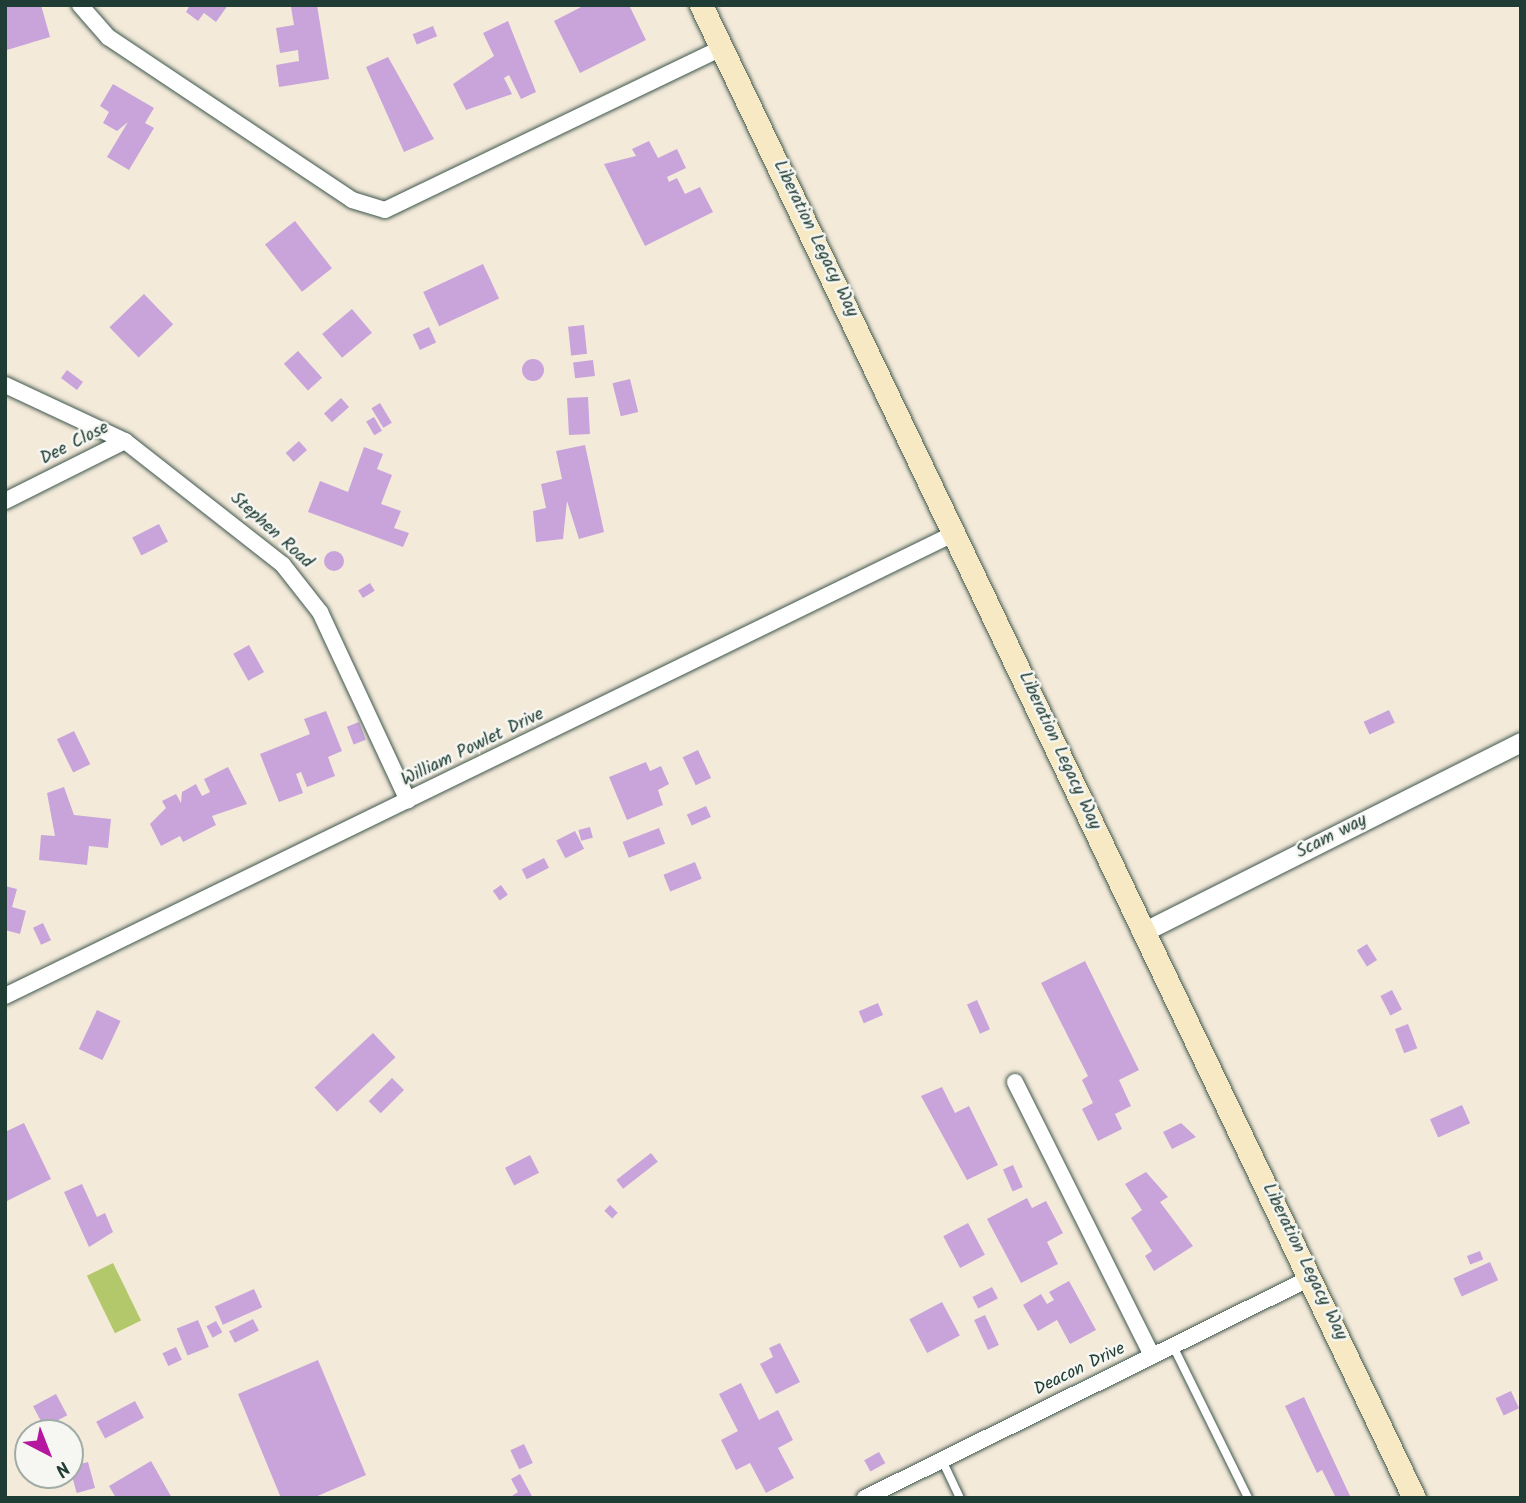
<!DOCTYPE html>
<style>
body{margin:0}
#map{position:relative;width:1526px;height:1503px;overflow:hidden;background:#f4eada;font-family:Kalam,sans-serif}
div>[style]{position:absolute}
.green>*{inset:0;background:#b3c86b;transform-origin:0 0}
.building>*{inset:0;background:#c8a4db;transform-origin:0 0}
.round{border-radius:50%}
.roads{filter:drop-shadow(0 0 2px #3f574d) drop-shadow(0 0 2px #3f574d)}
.service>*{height:8px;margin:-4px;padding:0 4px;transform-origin:4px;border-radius:4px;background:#fff}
.minor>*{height:16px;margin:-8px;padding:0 8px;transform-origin:8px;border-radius:8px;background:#fff}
.tertiary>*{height:19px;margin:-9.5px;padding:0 9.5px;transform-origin:9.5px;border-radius:9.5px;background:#fff}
.secondary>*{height:23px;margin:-11.5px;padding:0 11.5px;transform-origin:11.5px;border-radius:11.5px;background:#f6e9c3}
span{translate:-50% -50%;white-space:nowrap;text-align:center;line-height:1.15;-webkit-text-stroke:5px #f6f6f2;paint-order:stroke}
.street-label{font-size:18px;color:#1f3d34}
.frame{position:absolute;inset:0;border:7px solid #1f3d34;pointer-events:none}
.north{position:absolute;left:14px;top:1419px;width:70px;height:70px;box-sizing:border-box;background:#f6f6f2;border:2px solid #a0aca6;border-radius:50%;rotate:138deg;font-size:19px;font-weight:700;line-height:28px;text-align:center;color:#1f3d34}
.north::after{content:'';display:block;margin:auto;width:24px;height:32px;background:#b5179e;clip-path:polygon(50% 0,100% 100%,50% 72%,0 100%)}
</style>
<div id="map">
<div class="green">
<div style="left:113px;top:1263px;width:64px;height:29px;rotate:64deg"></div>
</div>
<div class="building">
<div style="clip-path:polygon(5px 5px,41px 5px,50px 37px,7px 50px)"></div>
<div style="clip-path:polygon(190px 5px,228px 5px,216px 22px,204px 13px,198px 21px,186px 12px)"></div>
<div style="clip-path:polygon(317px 5px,329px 79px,279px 87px,276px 65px,299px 61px,298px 50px,280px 53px,276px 28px,294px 25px,291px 7px)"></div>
<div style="clip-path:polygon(585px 5px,629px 5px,646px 40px,580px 73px,554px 21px)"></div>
<div style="clip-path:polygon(508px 21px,536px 92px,521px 99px,509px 75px,504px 78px,512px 94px,466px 110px,453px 84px,494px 56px,483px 33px)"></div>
<div style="left:433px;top:26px;width:11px;height:22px;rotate:68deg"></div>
<div style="clip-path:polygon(388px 57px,434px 139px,404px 152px,366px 67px)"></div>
<div style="clip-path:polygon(113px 84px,154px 108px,145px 123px,154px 128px,129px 170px,107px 157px,128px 122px,117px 131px,103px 123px,109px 112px,100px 106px)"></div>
<div style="clip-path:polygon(649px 141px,658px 158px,677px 149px,686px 168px,667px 177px,669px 182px,677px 178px,685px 194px,700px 187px,713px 212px,645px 246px,604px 164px,636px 156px,632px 149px)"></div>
<div style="left:295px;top:221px;width:60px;height:38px;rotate:52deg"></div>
<div style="left:483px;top:264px;width:38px;height:66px;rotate:65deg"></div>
<div style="left:144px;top:294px;width:42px;height:48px;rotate:46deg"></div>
<div style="left:352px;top:309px;width:31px;height:39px;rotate:50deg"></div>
<div style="left:584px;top:325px;width:29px;height:16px;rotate:84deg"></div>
<div style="left:429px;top:327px;width:17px;height:18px;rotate:65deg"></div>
<div style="left:298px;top:351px;width:36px;height:19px;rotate:48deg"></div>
<div class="round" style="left:522px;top:359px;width:22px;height:22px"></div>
<div style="left:593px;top:360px;width:16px;height:20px;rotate:83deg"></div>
<div style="left:67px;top:370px;width:20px;height:10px;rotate:37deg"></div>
<div style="left:630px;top:379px;width:34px;height:18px;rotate:76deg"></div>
<div style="left:588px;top:397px;width:37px;height:21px;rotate:87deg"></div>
<div style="left:341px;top:398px;width:12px;height:23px;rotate:48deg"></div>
<div style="left:380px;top:403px;width:23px;height:10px;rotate:59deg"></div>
<div style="left:374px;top:417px;width:16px;height:9px;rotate:60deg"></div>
<div style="left:299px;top:441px;width:12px;height:18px;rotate:48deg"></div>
<div style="clip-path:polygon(585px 445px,604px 532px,579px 539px,567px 501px,563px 539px,536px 542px,533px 511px,546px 508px,541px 484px,562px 479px,556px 451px)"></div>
<div style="clip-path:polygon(364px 447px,383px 454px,377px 469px,392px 475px,381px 504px,401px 511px,394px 528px,409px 533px,403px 547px,308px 512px,320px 481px,348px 492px)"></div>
<div style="left:159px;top:524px;width:20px;height:30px;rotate:63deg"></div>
<div class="round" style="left:324px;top:551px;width:20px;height:20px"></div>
<div style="left:370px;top:583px;width:9px;height:14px;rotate:58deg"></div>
<div style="left:249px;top:645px;width:31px;height:18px;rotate:61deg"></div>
<div style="left:1389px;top:710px;width:14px;height:28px;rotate:65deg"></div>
<div style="clip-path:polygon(326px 711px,342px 751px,328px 757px,335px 776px,307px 787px,301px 772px,296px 774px,303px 793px,279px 802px,260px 754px,310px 734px,304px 719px)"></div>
<div style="left:359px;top:722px;width:19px;height:13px;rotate:69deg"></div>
<div style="left:74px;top:731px;width:37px;height:19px;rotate:64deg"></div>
<div style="left:698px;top:750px;width:31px;height:17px;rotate:65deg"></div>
<div style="clip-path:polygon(646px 762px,650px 771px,661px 766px,669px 784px,658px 790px,663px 805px,627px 820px,609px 777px)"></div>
<div style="clip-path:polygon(228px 767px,247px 804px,212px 816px,216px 825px,183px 842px,180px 836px,161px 846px,150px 824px,166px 808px,162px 801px,176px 794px,181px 803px,182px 792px,196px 784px,202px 796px,210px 792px,204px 779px)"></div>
<div style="clip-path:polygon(64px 787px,74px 815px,111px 819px,108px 848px,89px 846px,87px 865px,39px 860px,41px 835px,55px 836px,47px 793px)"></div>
<div style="left:706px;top:806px;width:12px;height:21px;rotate:66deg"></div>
<div style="left:590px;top:827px;width:11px;height:12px;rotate:75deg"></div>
<div style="left:659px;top:828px;width:17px;height:39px;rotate:69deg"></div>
<div style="left:575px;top:831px;width:20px;height:21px;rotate:63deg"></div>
<div style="left:544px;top:858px;width:11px;height:25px;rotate:63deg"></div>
<div style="left:695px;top:862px;width:18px;height:34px;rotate:68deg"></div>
<div style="left:501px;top:885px;width:12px;height:10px;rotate:55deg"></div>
<div style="clip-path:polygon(5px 886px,17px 889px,12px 907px,26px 911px,20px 934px,5px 930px)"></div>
<div style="left:43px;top:923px;width:19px;height:11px;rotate:65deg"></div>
<div style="left:1367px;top:944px;width:19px;height:12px;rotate:58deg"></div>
<div style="clip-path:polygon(1085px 961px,1139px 1070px,1119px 1080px,1131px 1106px,1115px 1114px,1122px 1129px,1098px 1141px,1082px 1109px,1093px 1103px,1082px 1080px,1088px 1076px,1041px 983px)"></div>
<div style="left:1392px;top:990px;width:22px;height:13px;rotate:63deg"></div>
<div style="left:977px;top:1000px;width:32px;height:11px;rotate:66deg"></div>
<div style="left:878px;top:1003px;width:13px;height:21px;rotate:67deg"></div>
<div style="left:97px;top:1010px;width:26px;height:43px;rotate:25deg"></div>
<div style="left:1408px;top:1024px;width:26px;height:14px;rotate:69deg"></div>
<div style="left:373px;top:1033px;width:33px;height:80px;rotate:47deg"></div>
<div style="left:392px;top:1078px;width:17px;height:33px;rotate:45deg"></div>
<div style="clip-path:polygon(942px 1087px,955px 1113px,969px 1106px,998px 1165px,967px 1180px,921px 1096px)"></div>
<div style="left:1462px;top:1105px;width:20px;height:35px;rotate:66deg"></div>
<div style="clip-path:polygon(24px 1123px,51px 1179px,5px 1202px,5px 1132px)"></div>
<div style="clip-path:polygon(1181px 1123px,1196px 1137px,1172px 1149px,1163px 1132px)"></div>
<div style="left:651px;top:1153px;width:11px;height:44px;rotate:52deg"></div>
<div style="left:530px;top:1155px;width:20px;height:28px;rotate:63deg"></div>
<div style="left:1013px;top:1165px;width:24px;height:11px;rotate:66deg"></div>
<div style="clip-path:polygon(1146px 1172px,1168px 1197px,1160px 1202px,1193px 1246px,1154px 1271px,1145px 1256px,1152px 1251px,1131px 1218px,1142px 1210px,1125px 1184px)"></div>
<div style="clip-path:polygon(82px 1184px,97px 1217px,105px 1213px,113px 1232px,89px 1247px,64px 1192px)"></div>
<div style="clip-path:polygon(1027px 1198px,1032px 1208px,1046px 1201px,1063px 1233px,1047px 1242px,1058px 1264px,1021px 1283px,987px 1219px)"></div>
<div style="left:610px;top:1205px;width:11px;height:8px;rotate:45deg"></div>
<div style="left:968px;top:1223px;width:36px;height:28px;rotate:62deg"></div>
<div style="left:1480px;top:1251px;width:9px;height:14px;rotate:69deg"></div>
<div style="left:1490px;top:1262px;width:20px;height:40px;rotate:66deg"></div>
<div style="clip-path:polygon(1069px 1281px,1096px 1330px,1070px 1344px,1057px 1320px,1038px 1331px,1023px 1305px,1041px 1294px,1047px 1304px,1054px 1300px,1049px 1292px)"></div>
<div style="left:992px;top:1287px;width:13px;height:22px;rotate:63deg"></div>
<div style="left:254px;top:1289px;width:20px;height:43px;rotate:66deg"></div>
<div style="left:942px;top:1302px;width:38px;height:37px;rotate:62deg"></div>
<div style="left:985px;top:1315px;width:33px;height:12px;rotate:65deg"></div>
<div style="left:253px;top:1319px;width:13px;height:27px;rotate:63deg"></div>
<div style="left:198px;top:1320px;width:29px;height:23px;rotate:68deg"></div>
<div style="left:216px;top:1321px;width:13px;height:11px;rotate:61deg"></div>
<div style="clip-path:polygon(780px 1343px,800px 1382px,776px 1394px,760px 1364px,773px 1357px,769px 1348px)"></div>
<div style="left:176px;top:1347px;width:14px;height:15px;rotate:65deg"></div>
<div style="clip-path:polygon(318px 1360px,366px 1475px,313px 1498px,281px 1498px,238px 1394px)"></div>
<div style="clip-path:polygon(741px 1383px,759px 1420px,778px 1410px,793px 1440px,778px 1448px,794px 1478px,766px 1493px,750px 1463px,736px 1470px,721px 1440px,738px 1431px,719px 1394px)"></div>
<div style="left:1511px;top:1391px;width:19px;height:17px;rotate:65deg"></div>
<div style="left:56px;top:1394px;width:24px;height:26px;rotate:62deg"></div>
<div style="clip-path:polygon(1304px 1397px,1351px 1498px,1336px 1498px,1322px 1470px,1317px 1473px,1285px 1406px)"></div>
<div style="left:135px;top:1401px;width:19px;height:44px;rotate:62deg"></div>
<div style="left:524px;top:1444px;width:21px;height:15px;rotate:65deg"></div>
<div style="left:879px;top:1452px;width:13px;height:17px;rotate:61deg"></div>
<div style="clip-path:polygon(151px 1461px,172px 1498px,116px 1498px,109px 1486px)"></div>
<div style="left:88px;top:1462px;width:27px;height:19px;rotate:75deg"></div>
<div style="clip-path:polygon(520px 1474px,533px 1498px,509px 1498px,518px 1492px,511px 1479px)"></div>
<div style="clip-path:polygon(45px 1475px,60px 1475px,62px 1478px,48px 1484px)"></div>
</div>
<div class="roads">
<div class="service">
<div style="left:1173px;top:1346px;width:169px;rotate:63.7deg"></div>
<div style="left:942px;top:1460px;width:42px;rotate:64.7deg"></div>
</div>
<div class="minor">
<div style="left:80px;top:5px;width:43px;rotate:48.8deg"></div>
<div style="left:108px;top:37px;width:293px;rotate:33.7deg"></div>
<div style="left:352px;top:200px;width:34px;rotate:17deg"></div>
<div style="left:385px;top:210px;width:373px;rotate:-25.7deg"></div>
<div style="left:5px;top:385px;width:132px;rotate:25deg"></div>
<div style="left:125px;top:441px;width:201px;rotate:38.1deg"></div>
<div style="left:283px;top:565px;width:60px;rotate:51.8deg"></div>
<div style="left:320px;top:612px;width:208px;rotate:65deg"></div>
<div style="left:5px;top:501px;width:134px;rotate:-26.6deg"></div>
<div style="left:5px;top:996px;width:1059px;rotate:-25.98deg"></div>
<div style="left:1015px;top:1082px;width:306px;rotate:63.4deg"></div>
<div style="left:865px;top:1498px;width:499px;rotate:-26.3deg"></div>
</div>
<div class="tertiary">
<div style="left:1143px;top:932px;width:423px;rotate:-26.7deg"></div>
</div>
<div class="secondary">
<div style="left:701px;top:5px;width:1655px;rotate:64.47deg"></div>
</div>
</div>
<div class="street-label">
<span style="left:815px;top:239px;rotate:64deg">Liberation Legacy Way</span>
<span style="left:75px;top:444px;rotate:-27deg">Dee Close</span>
<span style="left:271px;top:531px;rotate:42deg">Stephen Road</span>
<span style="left:473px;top:748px;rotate:-26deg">William Powlet Drive</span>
<span style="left:1059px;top:751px;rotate:65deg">Liberation Legacy Way</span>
<span style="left:1332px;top:837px;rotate:-27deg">Scam way</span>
<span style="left:1304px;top:1262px;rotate:64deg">Liberation Legacy Way</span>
<span style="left:1080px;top:1370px;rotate:-26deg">Deacon Drive</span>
</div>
<div class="frame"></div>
<div class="north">N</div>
</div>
